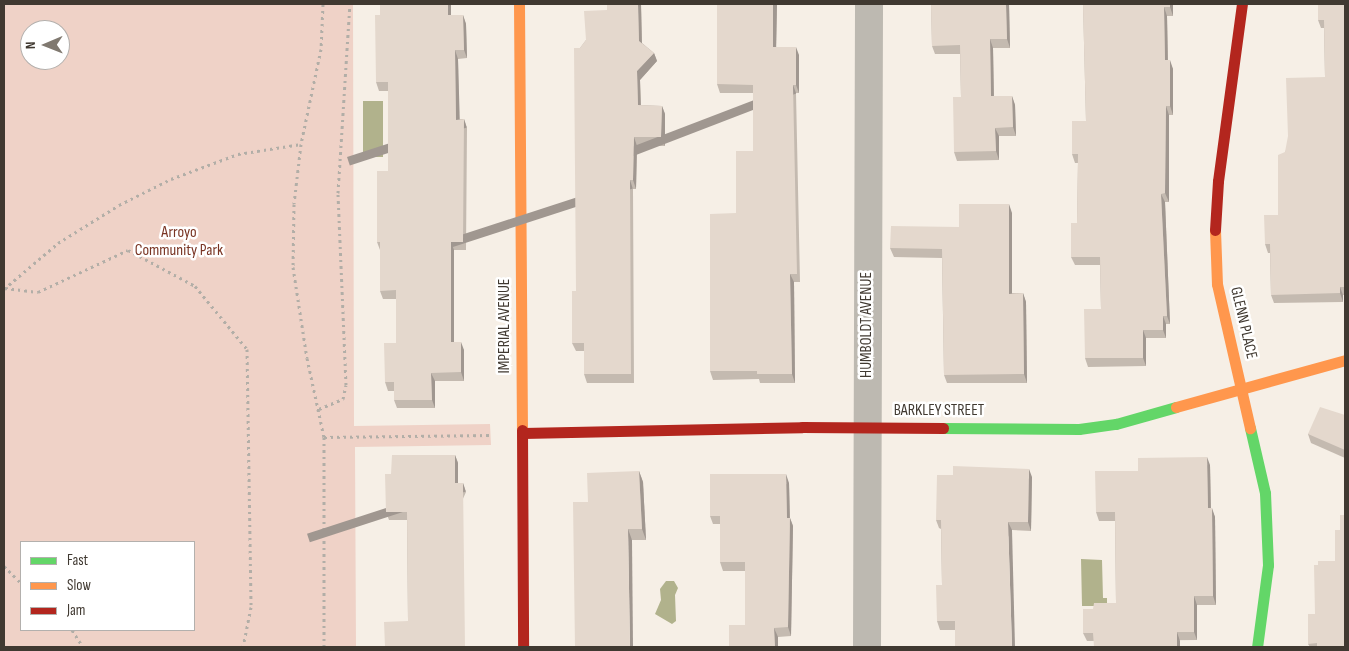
<!DOCTYPE html>
<style>
body{margin:0}
#map{position:relative;width:1349px;height:651px;overflow:hidden;background:#f6efe6;font-family:"Sofia Sans Condensed",sans-serif}
div>[style]{position:absolute}
.green>*{inset:0;background:#efd2c7}
.water>*{inset:0;background:#b1b28c;transform-origin:0 0}
.path>*{height:3px;margin-top:-1.5px;transform-origin:0;background:repeating-linear-gradient(90deg,#b2aea7 0 2.5px,transparent 0 6.5px)}
.street>*{height:28px;margin:-14px;padding:0 14px;transform-origin:14px;border-radius:14px;background:#bdb9b1}
.fast>*{height:11px;margin:-5.5px;padding:0 5.5px;transform-origin:5.5px;border-radius:5.5px;background:#63d668}
.slow>*{height:11px;margin:-5.5px;padding:0 5.5px;transform-origin:5.5px;border-radius:5.5px;background:#ff974d}
.jam>*{height:11px;margin:-5.5px;padding:0 5.5px;transform-origin:5.5px;border-radius:5.5px;background:#b3261e}
.wall>*{inset:0;background:#c4bab0}
.shaded-wall>*{inset:0;background:#a09790;transform-origin:0 0}
.building>*{inset:0;background:#e4d8cd}
span{translate:-50% -50%;white-space:nowrap;text-align:center;line-height:1.15;-webkit-text-stroke:5px #fff;paint-order:stroke}
.park-label{font-size:16px;color:#793423}
.street-label{font-size:16px;color:#403931}
.frame{position:absolute;inset:0;border:5px solid #403931;pointer-events:none}
.legend{position:absolute;left:20px;top:541px;width:175px;height:90px;box-sizing:border-box;background:#fff;border:1px solid #b3b0ad;margin:0;padding:6px 9px;list-style:none;font-size:15px;color:#403931}
.legend li{display:flex;align-items:center;gap:10px;height:25px}
.legend b{width:25px;border:1px solid #b3b0ad}
.north{position:absolute;left:20px;top:20px;width:50px;height:50px;box-sizing:border-box;background:#fff;border:1px solid #b3b0ad;border-radius:50%;rotate:269deg;font-size:14px;font-weight:700;line-height:20px;text-align:center;color:#403931}
.north::after{content:'';display:block;margin:auto;width:18px;height:22px;background:#807970;clip-path:polygon(50% 0,100% 100%,50% 72%,0 100%)}
</style>
<div id="map">
<div class="green">
<div style="clip-path:polygon(evenodd,4px 4px,353px 4px,354px 426px,490px 424px,491px 445px,355px 447px,356px 647px,4px 647px,4px 4px,30px 30px,60px 30px,60px 60px,30px 60px,30px 30px,4px 4px,21px 542px,194px 542px,194px 630px,21px 630px,21px 542px)"></div>
</div>
<div class="water">
<div style="left:383px;top:101px;width:56px;height:20px;rotate:90deg"></div>
<div style="clip-path:polygon(1081px 559px,1102px 560px,1103px 598px,1107px 598px,1107px 606px,1082px 606px)"></div>
<div style="clip-path:polygon(666px 581px,674px 581px,678px 588px,675px 595px,676px 621px,672px 624px,655px 614px,661px 600px,660px 589px)"></div>
</div>
<div class="path">
<div style="left:323px;top:4px;width:45px;rotate:92.5deg"></div>
<div style="left:321px;top:49px;width:97px;rotate:101.9deg"></div>
<div style="left:301px;top:144px;width:60px;rotate:96.7deg"></div>
<div style="left:294px;top:204px;width:63px;rotate:90.9deg"></div>
<div style="left:293px;top:267px;width:92px;rotate:81.3deg"></div>
<div style="left:307px;top:358px;width:81px;rotate:77.9deg"></div>
<div style="left:324px;top:437px;width:210px;rotate:90deg"></div>
<div style="left:5px;top:288px;width:33px;rotate:7deg"></div>
<div style="left:38px;top:292px;width:99px;rotate:-25deg"></div>
<div style="left:128px;top:250px;width:76px;rotate:28.2deg"></div>
<div style="left:195px;top:286px;width:82px;rotate:50.5deg"></div>
<div style="left:247px;top:349px;width:258px;rotate:89.1deg"></div>
<div style="left:251px;top:607px;width:41px;rotate:101.3deg"></div>
<div style="left:4px;top:289px;width:71px;rotate:-40.4deg"></div>
<div style="left:58px;top:243px;width:72px;rotate:-31.9deg"></div>
<div style="left:119px;top:205px;width:58px;rotate:-26.6deg"></div>
<div style="left:171px;top:179px;width:72px;rotate:-20.5deg"></div>
<div style="left:238px;top:154px;width:64px;rotate:-9deg"></div>
<div style="left:319px;top:409px;width:26px;rotate:-23deg"></div>
<div style="left:343px;top:399px;width:14px;rotate:-78deg"></div>
<div style="left:346px;top:385px;width:192px;rotate:-92.4deg"></div>
<div style="left:338px;top:193px;width:189px;rotate:-86.4deg"></div>
<div style="left:324px;top:437px;width:168px;rotate:-0.7deg"></div>
<div style="left:4px;top:566px;width:24px;rotate:45deg"></div>
<div style="left:72px;top:630px;width:20px;rotate:57deg"></div>
</div>
<div class="street">
<div style="left:867px;top:647px;width:643px;rotate:-89.82deg"></div>
</div>
<div class="fast">
<div style="left:943px;top:428px;width:136px;rotate:0.4deg"></div>
<div style="left:1079px;top:429px;width:37px;rotate:-8deg"></div>
<div style="left:1116px;top:424px;width:62px;rotate:-15.8deg"></div>
<div style="left:1250px;top:428px;width:67px;rotate:77deg"></div>
<div style="left:1265px;top:493px;width:72px;rotate:87.6deg"></div>
<div style="left:1268px;top:565px;width:83px;rotate:97.6deg"></div>
</div>
<div class="slow">
<div style="left:519px;top:4px;width:426px;rotate:89.6deg"></div>
<div style="left:1215px;top:230px;width:54px;rotate:87.9deg"></div>
<div style="left:1217px;top:284px;width:148px;rotate:77.1deg"></div>
<div style="left:1176px;top:407px;width:175px;rotate:-15.5deg"></div>
</div>
<div class="jam">
<div style="left:1215px;top:230px;width:49px;rotate:-86.5deg"></div>
<div style="left:1218px;top:181px;width:179px;rotate:-82.3deg"></div>
<div style="left:522px;top:430px;width:217px;rotate:89.7deg"></div>
<div style="left:523px;top:433px;width:279px;rotate:-1.2deg"></div>
<div style="left:802px;top:427px;width:141px;rotate:0.4deg"></div>
</div>
<div class="wall">
<div style="clip-path:polygon(380px 4px,451px 4px,451px 15px,463px 15px,466px 24px,467px 58px,458px 59px,459px 119px,464px 119px,467px 128px,466px 250px,454px 250px,454px 342px,464px 350px,464px 381px,435px 381px,435px 408px,397px 408px,394px 400px,394px 391px,388px 391px,385px 382px,396px 343px,396px 299px,383px 299px,380px 291px,380px 250px,377px 242px,388px 171px,388px 91px,379px 91px,376px 82px,380px 15px)"></div>
<div style="clip-path:polygon(641px 4px,642px 43px,654px 53px,657px 61px,640px 80px,641px 105px,662px 106px,665px 114px,665px 146px,637px 146px,636px 189px,633px 189px,634px 383px,587px 383px,584px 374px,584px 351px,576px 351px,572px 343px,576px 291px,580px 48px,586px 40px,607px 10px)"></div>
<div style="clip-path:polygon(717px 4px,777px 4px,776px 47px,799px 55px,799px 93px,796px 93px,800px 282px,794px 282px,795px 383px,760px 383px,759px 379px,713px 380px,710px 371px,736px 213px,753px 151px,753px 93px,720px 93px,717px 84px)"></div>
<div style="clip-path:polygon(931px 4px,1009px 4px,1010px 48px,993px 48px,994px 96px,1012px 96px,1015px 105px,1016px 136px,999px 136px,999px 160px,957px 161px,954px 152px,961px 97px,960px 54px,935px 54px,932px 46px)"></div>
<div style="clip-path:polygon(1083px 4px,1173px 4px,1173px 16px,1167px 16px,1168px 60px,1173px 69px,1173px 115px,1169px 115px,1169px 202px,1165px 202px,1170px 324px,1166px 324px,1166px 338px,1146px 338px,1146px 366px,1088px 367px,1085px 358px,1101px 309px,1100px 265px,1075px 265px,1071px 257px,1077px 223px,1078px 163px,1075px 163px,1072px 154px,1086px 121px)"></div>
<div style="clip-path:polygon(1345px 4px,1345px 295px,1343px 295px,1343px 302px,1274px 303px,1271px 295px,1270px 253px,1268px 253px,1265px 244px,1278px 215px,1285px 152px,1325px 77px,1324px 28px,1321px 28px,1318px 20px)"></div>
<div style="clip-path:polygon(1012px 213px,1012px 293px,1023px 293px,1026px 302px,1027px 383px,947px 383px,944px 375px,942px 258px,894px 257px,890px 248px,959px 227px)"></div>
<div style="clip-path:polygon(1345px 415px,1345px 458px,1311px 443px,1308px 434px)"></div>
<div style="clip-path:polygon(455px 455px,458px 463px,458px 483px,463px 483px,466px 492px,408px 621px,407px 520px,389px 520px,386px 512px,391px 474px)"></div>
<div style="clip-path:polygon(1210px 465px,1211px 508px,1215px 517px,1216px 605px,1197px 605px,1197px 640px,1087px 641px,1083px 633px,1093px 609px,1116px 603px,1115px 521px,1099px 521px,1096px 512px,1138px 471px)"></div>
<div style="clip-path:polygon(639px 471px,643px 482px,646px 540px,632px 540px,588px 502px)"></div>
<div style="clip-path:polygon(1032px 477px,1031px 531px,1012px 530px,955px 630px,940px 630px,937px 621px,942px 585px,941px 529px,939px 528px,936px 520px)"></div>
<div style="clip-path:polygon(789px 483px,790px 518px,793px 526px,791px 636px,778px 637px,778px 647px,729px 647px,745px 625px,745px 571px,723px 571px,720px 562px,720px 524px,713px 524px,710px 516px)"></div>
<div style="clip-path:polygon(1335px 561px,1345px 647px,1310px 647px,1308px 644px,1315px 614px,1318px 565px)"></div>
</div>
<div class="shaded-wall">
<div style="clip-path:polygon(448px 4px,451px 4px,451px 24px,448px 15px)"></div>
<div style="clip-path:polygon(638px 4px,641px 4px,642px 49px,639px 41px)"></div>
<div style="clip-path:polygon(773px 4px,777px 4px,776px 55px,773px 47px)"></div>
<div style="clip-path:polygon(1006px 4px,1009px 4px,1010px 48px,1007px 39px)"></div>
<div style="clip-path:polygon(1170px 4px,1173px 4px,1173px 16px,1170px 7px)"></div>
<div style="clip-path:polygon(1164px 7px,1167px 16px,1168px 69px,1165px 60px)"></div>
<div style="clip-path:polygon(463px 15px,466px 24px,467px 58px,464px 50px)"></div>
<div style="clip-path:polygon(990px 39px,993px 48px,994px 105px,991px 96px)"></div>
<div style="clip-path:polygon(796px 47px,799px 55px,799px 93px,796px 85px)"></div>
<div style="clip-path:polygon(455px 50px,458px 59px,460px 128px,456px 120px)"></div>
<div style="clip-path:polygon(654px 53px,657px 61px,640px 80px,641px 114px,638px 105px,637px 71px)"></div>
<div style="clip-path:polygon(1170px 60px,1173px 69px,1173px 115px,1170px 106px)"></div>
<div style="left:793px;top:85px;width:9px;height:189px;rotate:69deg"></div>
<div style="clip-path:polygon(1012px 96px,1015px 105px,1016px 136px,1013px 127px)"></div>
<div style="clip-path:polygon(662px 106px,665px 114px,665px 146px,661px 137px)"></div>
<div style="clip-path:polygon(1166px 106px,1169px 115px,1169px 202px,1165px 193px)"></div>
<div style="left:464px;top:119px;width:9px;height:123px;rotate:72deg"></div>
<div style="clip-path:polygon(995px 128px,999px 136px,999px 160px,996px 151px)"></div>
<div style="clip-path:polygon(634px 137px,637px 146px,636px 189px,633px 180px)"></div>
<div style="left:630px;top:180px;width:9px;height:194px;rotate:72deg"></div>
<div style="clip-path:polygon(1161px 194px,1165px 202px,1170px 324px,1167px 316px)"></div>
<div style="clip-path:polygon(1009px 204px,1012px 213px,1012px 302px,1009px 294px)"></div>
<div style="clip-path:polygon(451px 242px,454px 250px,454px 350px,451px 342px)"></div>
<div style="clip-path:polygon(790px 274px,794px 282px,795px 383px,792px 374px)"></div>
<div style="clip-path:polygon(1340px 287px,1343px 295px,1343px 302px,1340px 293px)"></div>
<div style="clip-path:polygon(1023px 293px,1026px 302px,1027px 383px,1024px 374px)"></div>
<div style="clip-path:polygon(1163px 316px,1166px 324px,1166px 338px,1163px 330px)"></div>
<div style="clip-path:polygon(1143px 330px,1146px 338px,1146px 366px,1143px 358px)"></div>
<div style="clip-path:polygon(461px 342px,464px 350px,464px 381px,461px 372px)"></div>
<div style="clip-path:polygon(431px 373px,435px 381px,435px 408px,432px 400px)"></div>
<div style="clip-path:polygon(455px 455px,458px 463px,458px 492px,455px 483px)"></div>
<div style="clip-path:polygon(1207px 457px,1210px 465px,1211px 517px,1208px 508px)"></div>
<div style="clip-path:polygon(1029px 469px,1032px 477px,1031px 531px,1028px 522px)"></div>
<div style="clip-path:polygon(639px 471px,643px 482px,646px 540px,642px 529px)"></div>
<div style="clip-path:polygon(786px 474px,789px 483px,790px 526px,787px 518px)"></div>
<div style="left:463px;top:483px;width:9px;height:164px;rotate:72deg"></div>
<div style="clip-path:polygon(1212px 508px,1215px 517px,1216px 605px,1213px 596px)"></div>
<div style="clip-path:polygon(790px 518px,793px 526px,791px 636px,788px 627px)"></div>
<div style="clip-path:polygon(1008px 522px,1012px 530px,1015px 647px,1012px 647px)"></div>
<div style="clip-path:polygon(628px 529px,632px 540px,633px 647px,630px 647px)"></div>
<div style="clip-path:polygon(1194px 596px,1197px 605px,1197px 640px,1194px 632px)"></div>
<div style="clip-path:polygon(774px 628px,778px 637px,778px 647px,775px 647px)"></div>
<div style="clip-path:polygon(1177px 632px,1180px 641px,1180px 647px,1177px 647px)"></div>
</div>
<div class="building">
<div style="clip-path:polygon(380px 4px,448px 4px,448px 15px,463px 15px,464px 50px,455px 50px,456px 120px,464px 119px,463px 242px,451px 242px,451px 342px,461px 342px,461px 372px,431px 373px,432px 400px,394px 400px,394px 382px,385px 382px,384px 343px,396px 343px,396px 290px,380px 291px,380px 242px,377px 242px,377px 171px,388px 171px,388px 82px,376px 82px,375px 15px,380px 15px)"></div>
<div style="clip-path:polygon(607px 4px,638px 4px,639px 41px,654px 53px,637px 71px,638px 105px,662px 106px,661px 137px,634px 137px,633px 180px,630px 180px,631px 374px,584px 374px,584px 343px,572px 343px,572px 291px,576px 291px,574px 48px,580px 48px,586px 40px,584px 11px,607px 10px)"></div>
<div style="clip-path:polygon(717px 4px,773px 4px,773px 47px,796px 47px,796px 85px,793px 85px,797px 274px,790px 274px,792px 374px,757px 374px,757px 371px,710px 371px,710px 214px,736px 213px,736px 151px,753px 151px,753px 85px,717px 84px)"></div>
<div style="clip-path:polygon(931px 4px,1006px 4px,1007px 39px,990px 39px,991px 96px,1012px 96px,1013px 127px,995px 128px,996px 151px,954px 152px,953px 97px,961px 97px,960px 45px,932px 46px)"></div>
<div style="clip-path:polygon(1083px 4px,1170px 4px,1170px 7px,1164px 7px,1165px 60px,1170px 60px,1170px 106px,1166px 106px,1165px 193px,1161px 194px,1167px 316px,1163px 316px,1163px 330px,1143px 330px,1143px 358px,1085px 358px,1084px 309px,1101px 309px,1100px 257px,1071px 257px,1071px 223px,1077px 223px,1078px 154px,1072px 154px,1072px 121px,1086px 121px)"></div>
<div style="clip-path:polygon(1318px 4px,1345px 4px,1345px 287px,1340px 287px,1340px 293px,1271px 295px,1270px 244px,1265px 244px,1264px 215px,1278px 215px,1278px 155px,1285px 152px,1288px 136px,1286px 78px,1325px 77px,1324px 20px,1318px 20px)"></div>
<div style="clip-path:polygon(959px 204px,1009px 204px,1009px 294px,1023px 293px,1024px 374px,944px 375px,942px 249px,890px 248px,891px 226px,959px 227px)"></div>
<div style="clip-path:polygon(1320px 407px,1345px 415px,1345px 450px,1308px 434px)"></div>
<div style="clip-path:polygon(392px 455px,455px 455px,455px 483px,463px 483px,465px 647px,385px 647px,384px 622px,408px 621px,407px 512px,386px 512px,385px 474px,391px 474px)"></div>
<div style="clip-path:polygon(1207px 457px,1208px 508px,1212px 508px,1213px 596px,1194px 596px,1194px 632px,1177px 632px,1177px 647px,1094px 647px,1093px 633px,1083px 633px,1083px 609px,1093px 609px,1094px 603px,1116px 603px,1115px 512px,1096px 512px,1095px 471px,1138px 471px,1138px 458px)"></div>
<div style="clip-path:polygon(953px 466px,1029px 469px,1028px 522px,1008px 522px,1012px 647px,955px 647px,955px 621px,937px 621px,936px 585px,942px 585px,941px 520px,936px 520px,937px 475px,953px 475px)"></div>
<div style="clip-path:polygon(639px 471px,642px 529px,628px 529px,630px 647px,575px 647px,573px 502px,588px 502px,587px 473px)"></div>
<div style="clip-path:polygon(710px 474px,786px 474px,787px 518px,790px 518px,788px 627px,774px 628px,775px 647px,729px 647px,729px 625px,745px 625px,745px 562px,720px 562px,720px 516px,710px 516px)"></div>
<div style="clip-path:polygon(1340px 515px,1345px 515px,1345px 647px,1317px 647px,1317px 643px,1308px 644px,1308px 614px,1315px 614px,1314px 565px,1318px 565px,1318px 561px,1335px 561px,1335px 530px,1340px 530px)"></div>
</div>
<div class="park-label">
<span style="left:179px;top:242px">Arroyo<br>Community Park</span>
</div>
<div class="street-label">
<span style="left:1243px;top:323px;rotate:77deg">GLENN PLACE</span>
<span style="left:867px;top:325px;rotate:-90deg">HUMBOLDT AVENUE</span>
<span style="left:505px;top:326px;rotate:-90deg">IMPERIAL AVENUE</span>
<span style="left:939px;top:411px">BARKLEY STREET</span>
</div>
<div class="frame"></div>
<ul class="legend">
<li><b style="height:6px;background:#63d668"></b>Fast</li>
<li><b style="height:6px;background:#ff974d"></b>Slow</li>
<li><b style="height:6px;background:#b3261e"></b>Jam</li>
</ul>
<div class="north">N</div>
</div>
